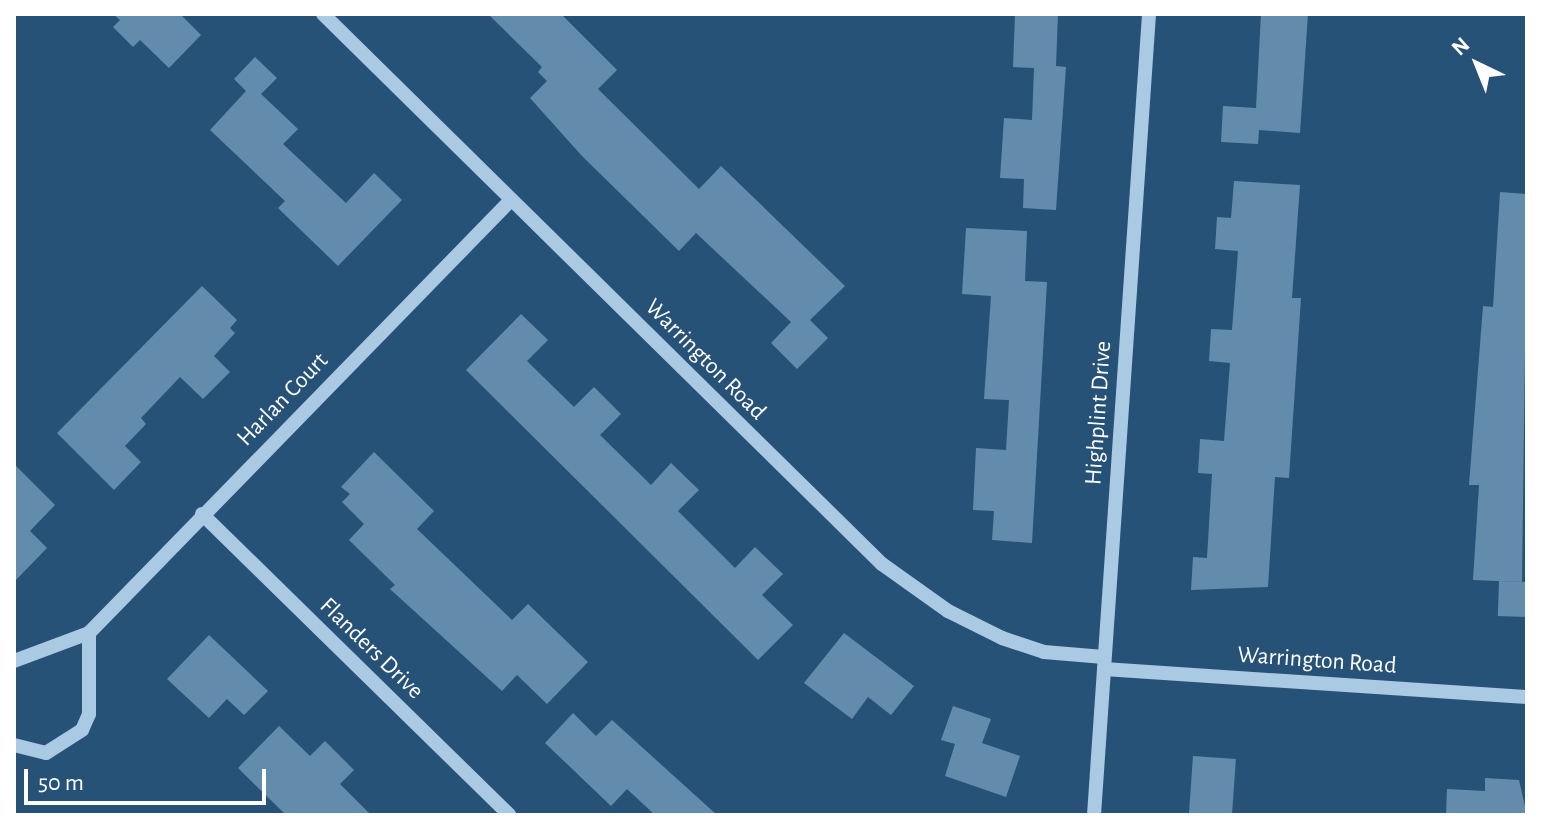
<!DOCTYPE html>
<style>
body{margin:0}
#map{position:relative;width:1541px;height:829px;overflow:hidden;background:#275278;font-family:"Alegreya Sans",sans-serif}
div>[style]{position:absolute}
.building>*{inset:0;background:#638bac;transform-origin:0 0}
.minor>*{height:14px;margin:-7px;padding:0 7px;transform-origin:7px;border-radius:7px;background:#aac9e3}
span{translate:-50% -50%;white-space:nowrap;text-align:center;line-height:1.15;-webkit-text-stroke:6px #275278;paint-order:stroke}
.street-label{font-size:24px;color:#fff}
.frame{position:absolute;inset:0;border:16px solid #fff;pointer-events:none}
.north{position:absolute;left:1437px;top:24px;width:80px;height:80px;-webkit-text-stroke:6px #275278;paint-order:stroke;rotate:317deg;font-size:22px;font-weight:700;line-height:32px;text-align:center;color:#fff}
.north::after{content:'';display:block;margin:auto;width:28px;height:36px;background:#fff;clip-path:polygon(50% 0,100% 100%,50% 72%,0 100%)}
.scale{position:absolute;left:24px;top:769px;width:242px;height:36px;box-sizing:border-box;border:4px solid #fff;border-top:0;padding-left:10px;font-size:24px;line-height:28px;white-space:nowrap;color:#fff;-webkit-text-stroke:6px #275278;paint-order:stroke}
</style>
<div id="map">
<div class="building">
<div style="clip-path:polygon(113px 14px,180px 14px,201px 35px,169px 68px,140px 40px,133px 47px,113px 27px,120px 20px)"></div>
<div style="clip-path:polygon(488px 14px,561px 14px,617px 70px,598px 89px,699px 189px,721px 166px,845px 286px,810px 320px,828px 338px,797px 369px,771px 343px,791px 322px,696px 233px,679px 251px,582px 156px,530px 98px,547px 81px,538px 72px,542px 67px)"></div>
<div style="clip-path:polygon(1015px 14px,1058px 14px,1056px 66px,1066px 67px,1056px 210px,1023px 208px,1024px 179px,1000px 178px,1004px 118px,1032px 120px,1034px 68px,1013px 67px)"></div>
<div style="clip-path:polygon(1261px 14px,1308px 14px,1300px 133px,1259px 130px,1258px 144px,1221px 142px,1223px 106px,1256px 108px)"></div>
<div style="clip-path:polygon(255px 57px,277px 78px,261px 94px,298px 129px,283px 144px,346px 203px,374px 173px,402px 200px,338px 266px,278px 208px,285px 201px,210px 130px,246px 91px,234px 79px)"></div>
<div style="clip-path:polygon(1234px 181px,1300px 185px,1292px 298px,1301px 298px,1289px 478px,1275px 477px,1268px 587px,1191px 590px,1193px 557px,1207px 558px,1212px 474px,1198px 473px,1200px 439px,1224px 441px,1230px 363px,1209px 361px,1211px 329px,1232px 330px,1238px 251px,1215px 249px,1217px 217px,1231px 218px)"></div>
<div style="clip-path:polygon(1500px 192px,1527px 194px,1522px 582px,1473px 580px,1479px 485px,1469px 485px,1483px 306px,1493px 307px)"></div>
<div style="clip-path:polygon(966px 228px,1027px 231px,1025px 281px,1047px 282px,1032px 543px,992px 540px,994px 511px,973px 510px,976px 448px,1006px 450px,1009px 400px,984px 399px,991px 296px,962px 294px)"></div>
<div style="clip-path:polygon(202px 286px,237px 320px,230px 328px,235px 333px,214px 356px,230px 372px,203px 399px,180px 377px,141px 418px,146px 424px,125px 446px,141px 462px,114px 490px,57px 433px)"></div>
<div style="clip-path:polygon(521px 314px,548px 340px,527px 361px,574px 407px,594px 387px,621px 414px,600px 435px,651px 485px,671px 463px,699px 490px,678px 511px,735px 568px,755px 547px,783px 574px,762px 595px,793px 625px,758px 660px,466px 370px)"></div>
<div style="clip-path:polygon(374px 452px,434px 511px,417px 529px,512px 620px,528px 604px,588px 662px,547px 704px,517px 675px,502px 691px,390px 589px,395px 585px,349px 540px,364px 524px,342px 502px,350px 494px,341px 487px)"></div>
<div style="clip-path:polygon(14px 464px,55px 505px,30px 531px,47px 548px,14px 582px)"></div>
<div style="left:1499px;top:581px;width:28px;height:35px;rotate:2deg"></div>
<div style="clip-path:polygon(844px 633px,914px 686px,891px 715px,868px 697px,852px 719px,804px 683px)"></div>
<div style="clip-path:polygon(209px 635px,268px 691px,244px 715px,227px 699px,209px 718px,167px 679px)"></div>
<div style="clip-path:polygon(953px 706px,991px 719px,982px 743px,1020px 756px,1006px 797px,945px 776px,955px 744px,941px 740px)"></div>
<div style="clip-path:polygon(573px 713px,596px 736px,612px 720px,717px 815px,655px 815px,627px 789px,611px 806px,545px 743px)"></div>
<div style="clip-path:polygon(279px 726px,310px 756px,325px 741px,354px 770px,340px 784px,371px 815px,286px 815px,238px 768px)"></div>
<div style="left:1193px;top:756px;width:43px;height:59px;rotate:4deg"></div>
<div style="clip-path:polygon(1485px 778px,1519px 780px,1527px 815px,1446px 815px,1447px 789px,1485px 791px)"></div>
</div>
<div class="minor">
<div style="left:323px;top:14px;width:784px;rotate:44.54deg"></div>
<div style="left:882px;top:564px;width:81px;rotate:35.5deg"></div>
<div style="left:948px;top:611px;width:60px;rotate:26.6deg"></div>
<div style="left:1002px;top:638px;width:44px;rotate:18.4deg"></div>
<div style="left:1044px;top:652px;width:60px;rotate:4.8deg"></div>
<div style="left:202px;top:514px;width:430px;rotate:44.4deg"></div>
<div style="left:14px;top:661px;width:80px;rotate:-20.5deg"></div>
<div style="left:89px;top:633px;width:605px;rotate:-45.74deg"></div>
<div style="left:1104px;top:669px;width:424px;rotate:3.8deg"></div>
<div style="left:14px;top:745px;width:33px;rotate:14deg"></div>
<div style="left:46px;top:753px;width:43px;rotate:-32.6deg"></div>
<div style="left:82px;top:730px;width:17px;rotate:-66deg"></div>
<div style="left:89px;top:714px;width:81px;rotate:-90deg"></div>
<div style="left:1094px;top:815px;width:803px;rotate:-86.07deg"></div>
</div>
<div class="street-label">
<span style="left:705px;top:360px;rotate:45deg">Warrington Road</span>
<span style="left:283px;top:400px;rotate:-46deg">Harlan Court</span>
<span style="left:1099px;top:413px;rotate:-86deg">Highplint Drive</span>
<span style="left:371px;top:649px;rotate:44deg">Flanders Drive</span>
<span style="left:1317px;top:661px;rotate:4deg">Warrington Road</span>
</div>
<div class="frame"></div>
<div class="north">N</div>
<div class="scale">50 m</div>
</div>
